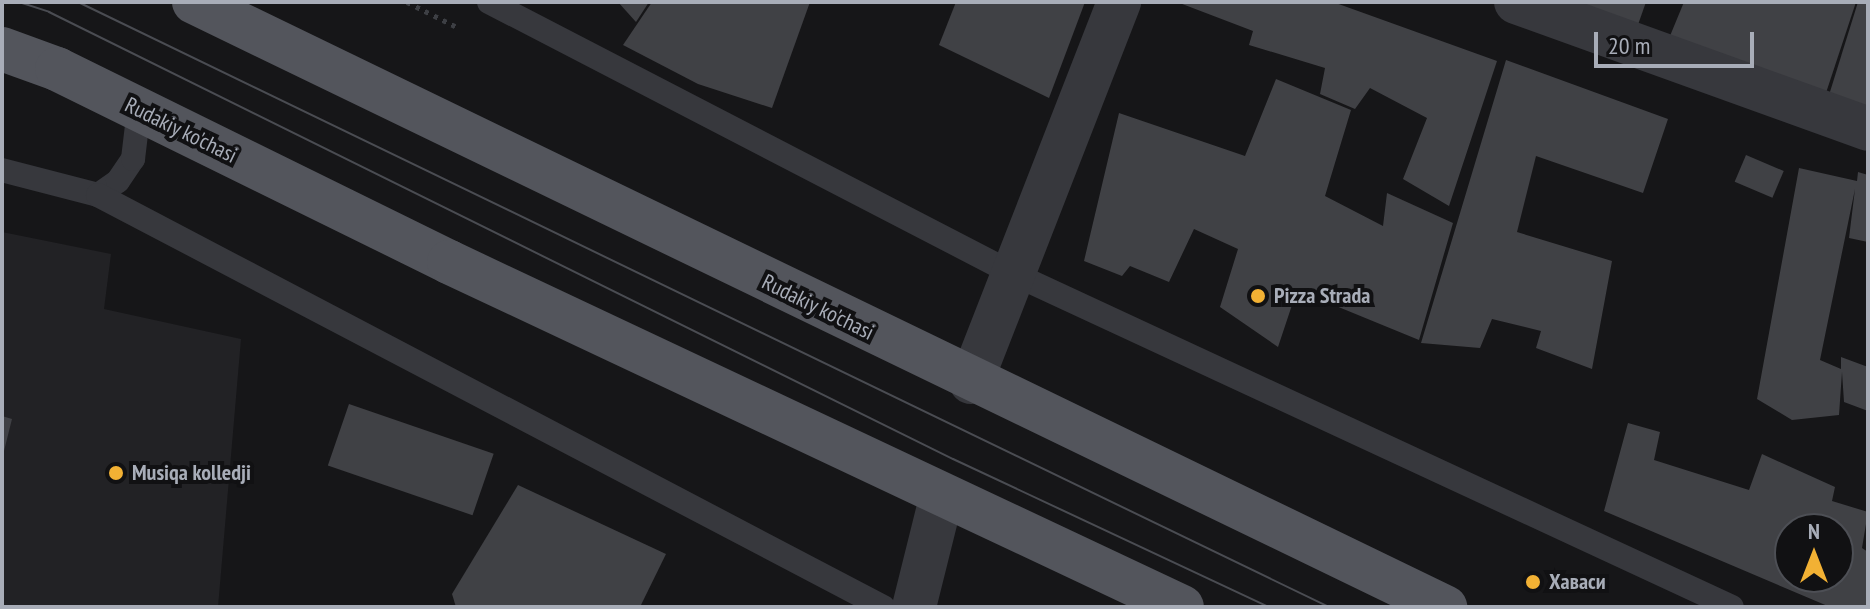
<!DOCTYPE html>
<meta charset="utf-8">
<style>
body{margin:0}
#map{position:relative;width:1870px;height:609px;overflow:hidden;background:#161618;font-family:"PT Sans Narrow",sans-serif}
div>[style]{position:absolute}
.built>*{inset:0;background:#222225}
.building>*{inset:0;background:#404145;transform-origin:0 0}
.path>*{height:5px;margin-top:-2.5px;transform-origin:0;background:repeating-linear-gradient(90deg,#3d3f44 0 4px,transparent 0 10px)}
.lane>*{height:24px;margin:-12px;padding:0 12px;transform-origin:12px;border-radius:12px;background:#37383d}
.street>*{height:44px;margin:-22px;padding:0 22px;transform-origin:22px;border-radius:22px;background:#37383d}
.primary>*{height:44px;margin:-22px;padding:0 22px;transform-origin:22px;border-radius:22px;background:#53555c}
.tram>*{height:2px;margin:-1px;padding:0 1px;transform-origin:1px;border-radius:1px;background:#4a4c52}
.dots>*{width:22px;height:22px;translate:-50% -50%;box-sizing:border-box;border:4px solid #111113;border-radius:50%}
span{translate:-50% -50%;white-space:nowrap;text-align:center;line-height:1.15;-webkit-text-stroke:8px #111113;paint-order:stroke}
.street-label{font-size:22px;color:#a8adb8}
.poi-label{font-size:22px;color:#a8adb8;font-weight:700}
.left{translate:0 -50%;text-align:left}
.frame{position:absolute;inset:0;border:4px solid #a8adb8;pointer-events:none}
.north{position:absolute;left:1774px;top:513px;width:80px;height:80px;box-sizing:border-box;background:#111113;border:2px solid #4d4f55;border-radius:50%;rotate:0deg;font-size:22px;font-weight:700;line-height:32px;text-align:center;color:#a8adb8}
.north::after{content:'';display:block;margin:auto;width:28px;height:36px;background:#f2b134;clip-path:polygon(50% 0,100% 100%,50% 72%,0 100%)}
.scale{position:absolute;left:1594px;top:32px;width:160px;height:36px;box-sizing:border-box;border:4px solid #a8adb8;border-top:0;padding-left:10px;font-size:24px;line-height:28px;white-space:nowrap;color:#a8adb8;-webkit-text-stroke:6px #111113;paint-order:stroke}
</style>
<div id="map">
<div class="built">
<div style="clip-path:polygon(2px 232px,111px 254px,104px 309px,241px 339px,218px 607px,2px 607px)"></div>
</div>
<div class="building">
<div style="clip-path:polygon(618px 2px,649px 2px,636px 22px)"></div>
<div style="clip-path:polygon(652px 2px,810px 2px,772px 108px,698px 84px,623px 45px)"></div>
<div style="clip-path:polygon(956px 2px,1085px 2px,1049px 98px,939px 45px)"></div>
<div style="clip-path:polygon(1177px 2px,1333px 2px,1497px 61px,1449px 206px,1403px 179px,1427px 118px,1370px 88px,1355px 109px,1320px 94px,1325px 68px,1249px 45px,1253px 31px)"></div>
<div style="clip-path:polygon(1540px 2px,1646px 2px,1634px 36px)"></div>
<div style="clip-path:polygon(1684px 2px,1856px 2px,1821px 108px,1665px 48px)"></div>
<div style="clip-path:polygon(1858px 2px,1868px 2px,1868px 125px,1824px 111px)"></div>
<div style="clip-path:polygon(1506px 60px,1668px 119px,1643px 193px,1536px 156px,1517px 232px,1612px 261px,1592px 369px,1536px 348px,1541px 331px,1492px 319px,1480px 348px,1421px 343px)"></div>
<div style="clip-path:polygon(1276px 79px,1351px 110px,1325px 196px,1383px 226px,1387px 193px,1453px 223px,1419px 340px,1297px 290px,1278px 347px,1220px 307px,1238px 249px,1194px 229px,1169px 282px,1130px 266px,1122px 276px,1084px 261px,1119px 113px,1245px 156px)"></div>
<div style="left:1746px;top:155px;width:41px;height:29px;rotate:23deg"></div>
<div style="clip-path:polygon(1799px 168px,1857px 181px,1858px 172px,1868px 175px,1868px 242px,1849px 238px,1855px 189px,1820px 360px,1841px 369px,1841px 357px,1868px 367px,1868px 411px,1844px 402px,1842px 372px,1839px 415px,1792px 420px,1757px 399px)"></div>
<div style="left:349px;top:404px;width:153px;height:65px;rotate:19deg"></div>
<div style="clip-path:polygon(2px 416px,12px 419px,3px 455px,2px 455px)"></div>
<div style="clip-path:polygon(evenodd,1628px 423px,1660px 432px,1654px 460px,1749px 490px,1762px 454px,1835px 487px,1832px 501px,1868px 512px,1862px 548px,1868px 552px,1868px 607px,1830px 607px,1604px 511px,1628px 423px,1790px 529px,1838px 529px,1838px 577px,1790px 577px,1790px 529px)"></div>
<div style="clip-path:polygon(518px 485px,666px 554px,640px 607px,456px 607px,452px 594px)"></div>
</div>
<div class="path">
<div style="left:407px;top:2px;width:54px;rotate:26.6deg"></div>
</div>
<div class="lane">
<div style="left:489px;top:2px;width:594px;rotate:27.39deg"></div>
<div style="left:1016px;top:275px;width:789px;rotate:24.88deg"></div>
<div style="left:2px;top:170px;width:99px;rotate:14.6deg"></div>
<div style="left:98px;top:195px;width:24px;rotate:-35deg"></div>
<div style="left:118px;top:181px;width:27px;rotate:-56deg"></div>
<div style="left:133px;top:159px;width:50px;rotate:-83.2deg"></div>
<div style="left:98px;top:195px;width:887px;rotate:27.69deg"></div>
</div>
<div class="street">
<div style="left:1516px;top:2px;width:374px;rotate:19.8deg"></div>
<div style="left:971px;top:382px;width:408px;rotate:-68.7deg"></div>
<div style="left:914px;top:607px;width:115px;rotate:-76deg"></div>
</div>
<div class="primary">
<div style="left:194px;top:2px;width:1390px;rotate:25.81deg"></div>
<div style="left:2px;top:49px;width:59px;rotate:20deg"></div>
<div style="left:57px;top:69px;width:437px;rotate:26.2deg"></div>
<div style="left:449px;top:262px;width:810px;rotate:25.2deg"></div>
</div>
<div class="tram">
<div style="left:19px;top:2px;width:32px;rotate:18deg"></div>
<div style="left:49px;top:12px;width:1008px;rotate:26.31deg"></div>
<div style="left:953px;top:459px;width:349px;rotate:25.1deg"></div>
<div style="left:78px;top:2px;width:1390px;rotate:25.81deg"></div>
</div>
<div class="dots">
<div style="left:1258px;top:296px;background:#f2b134"></div>
<div style="left:116px;top:473px;background:#f2b134"></div>
<div style="left:1533px;top:582px;background:#f2b134"></div>
</div>
<div class="street-label">
<span style="left:181px;top:130px;rotate:26deg">Rudakiy ko'chasi</span>
<span style="left:818px;top:307px;rotate:26deg">Rudakiy ko'chasi</span>
</div>
<div class="poi-label">
<span class="left" style="left:1274px;top:296px">Pizza Strada</span>
<span class="left" style="left:132px;top:473px">Musiqa kolledji</span>
<span class="left" style="left:1549px;top:582px">Хаваси</span>
</div>
<div class="frame"></div>
<div class="north">N</div>
<div class="scale">20 m</div>
</div>
